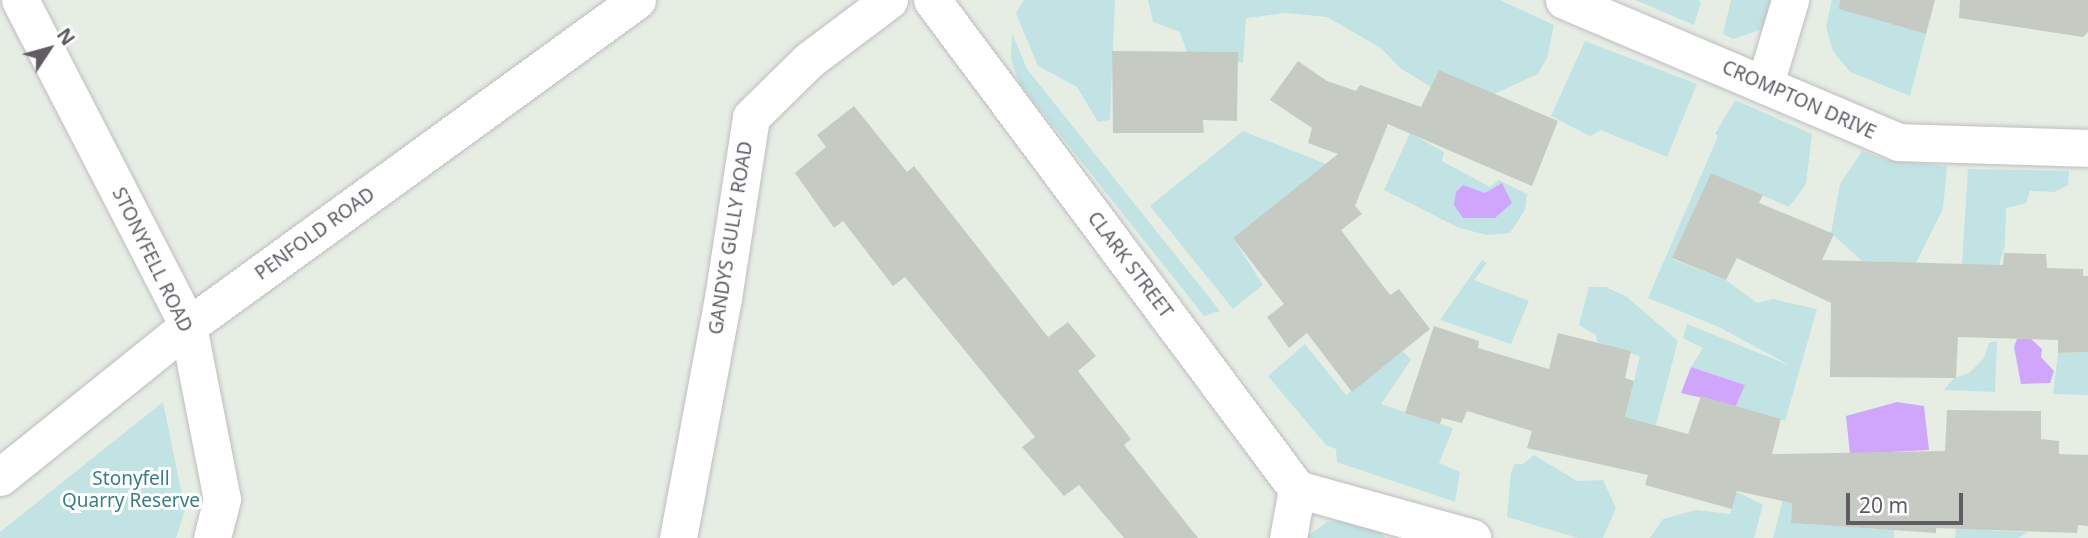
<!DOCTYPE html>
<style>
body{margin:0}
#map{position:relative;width:2088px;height:538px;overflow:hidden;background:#e6eee4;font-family:"Noto Sans",sans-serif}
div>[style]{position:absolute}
.green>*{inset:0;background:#c1e3e4}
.water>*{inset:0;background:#cfa6fb}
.building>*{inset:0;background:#c5cbc2}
.roads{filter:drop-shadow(0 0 2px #c0bbc2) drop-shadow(0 0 2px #c0bbc2)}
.minor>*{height:37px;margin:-18.5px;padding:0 18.5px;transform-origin:18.5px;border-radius:18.5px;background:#fff}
span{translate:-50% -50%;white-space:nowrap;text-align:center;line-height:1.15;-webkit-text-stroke:6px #fff;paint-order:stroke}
.street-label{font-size:19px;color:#615c64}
.park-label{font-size:19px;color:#397e85}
.north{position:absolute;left:14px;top:14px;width:70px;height:70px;-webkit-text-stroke:5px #fff;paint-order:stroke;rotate:54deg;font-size:19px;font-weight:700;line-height:28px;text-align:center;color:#615c64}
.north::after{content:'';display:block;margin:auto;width:24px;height:32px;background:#615c64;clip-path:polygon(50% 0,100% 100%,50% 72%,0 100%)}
.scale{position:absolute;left:1846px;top:493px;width:117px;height:32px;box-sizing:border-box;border:4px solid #615c64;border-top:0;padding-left:9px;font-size:21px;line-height:24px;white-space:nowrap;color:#615c64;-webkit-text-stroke:5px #fff;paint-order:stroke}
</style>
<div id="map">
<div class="green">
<div style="clip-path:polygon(1024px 0,1115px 0,1110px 120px,1098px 122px,1077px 87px,1038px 66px,1016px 13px)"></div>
<div style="clip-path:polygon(1148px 0,1500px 0,1554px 25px,1547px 58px,1538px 74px,1494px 94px,1439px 70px,1431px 87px,1400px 68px,1381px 48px,1327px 17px,1286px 13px,1246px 18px,1243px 63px,1187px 52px,1180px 32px,1153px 22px)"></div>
<div style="clip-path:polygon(1635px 0,1699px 0,1701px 3px,1694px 25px)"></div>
<div style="clip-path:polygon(1731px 0,1775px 0,1762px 29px,1733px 39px,1723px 34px)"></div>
<div style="clip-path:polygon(1832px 0,1867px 0,1863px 16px,1926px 34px,1910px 96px,1850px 72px,1833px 51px,1826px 27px)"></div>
<div style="clip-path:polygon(1012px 33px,1027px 69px,1220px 311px,1204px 316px,1019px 83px,1011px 59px)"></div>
<div style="clip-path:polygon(1585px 41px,1697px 84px,1667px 157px,1601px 130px,1590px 136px,1551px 116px)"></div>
<div style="clip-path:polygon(1735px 100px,1812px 134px,1806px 184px,1789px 207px,1711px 173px,1672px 259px,1726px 280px,1757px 303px,1773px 299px,1817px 309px,1785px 421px,1736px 406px,1745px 385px,1691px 367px,1703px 348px,1683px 338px,1687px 324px,1791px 366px,1719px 327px,1648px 298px,1718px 136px,1715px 134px)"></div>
<div style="clip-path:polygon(1243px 131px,1326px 164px,1233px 238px,1263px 285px,1233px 309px,1150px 206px)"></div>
<div style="clip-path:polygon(1410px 133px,1444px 152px,1442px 161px,1490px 187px,1499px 180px,1527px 194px,1525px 210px,1510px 233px,1486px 235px,1457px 227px,1384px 190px)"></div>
<div style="clip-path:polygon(1862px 151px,1886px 160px,1947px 166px,1943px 209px,1916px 263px,1862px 261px,1831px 233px,1840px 184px)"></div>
<div style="clip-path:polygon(1968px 169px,2069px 171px,2068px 185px,2054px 192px,2030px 191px,2026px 203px,2006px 208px,2005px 245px,1999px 266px,1962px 264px)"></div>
<div style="clip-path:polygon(1482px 260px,1487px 263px,1474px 280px,1529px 301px,1511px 344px,1440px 320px)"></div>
<div style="clip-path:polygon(1589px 287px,1606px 287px,1627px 297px,1678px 341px,1656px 425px,1625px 417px,1640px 356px,1597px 342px,1596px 335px,1579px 325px)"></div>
<div style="clip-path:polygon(1997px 341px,1995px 392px,1944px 390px,1954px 378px,1969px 373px,1984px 358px,1989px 343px)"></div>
<div style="clip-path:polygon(1305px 344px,1346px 395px,1403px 351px,1411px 360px,1381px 404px,1453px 428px,1439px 463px,1460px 472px,1455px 502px,1337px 462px,1336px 449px,1326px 445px,1268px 376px)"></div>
<div style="clip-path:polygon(2088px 352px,2088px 395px,2053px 394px,2058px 353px)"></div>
<div style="clip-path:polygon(163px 402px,185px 510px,176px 538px,0 538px,0 532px)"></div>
<div style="clip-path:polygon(1534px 455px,1577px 481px,1603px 480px,1616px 508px,1603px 538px,1578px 538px,1507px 517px,1511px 472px,1515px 464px,1523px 464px)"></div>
<div style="clip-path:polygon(1983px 457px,1981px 530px,2028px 532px,2018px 538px,1955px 538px,1960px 496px)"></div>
<div style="clip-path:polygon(1787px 484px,1793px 484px,1791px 523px,1894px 530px,1894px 538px,1773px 538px)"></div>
<div style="clip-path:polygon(1737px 492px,1763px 505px,1754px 538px,1650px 538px,1663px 519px,1696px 510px,1730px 514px)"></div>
<div style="clip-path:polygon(1349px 520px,1376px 526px,1385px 538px,1305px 538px,1327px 522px)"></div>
</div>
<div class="water">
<div style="clip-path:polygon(1502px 183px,1512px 203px,1495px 218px,1463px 218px,1454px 205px,1456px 192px,1463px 185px,1485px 193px)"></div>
<div style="clip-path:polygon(2017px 339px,2031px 339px,2042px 349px,2041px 357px,2054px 371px,2050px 383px,2021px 384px,2014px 347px)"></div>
<div style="clip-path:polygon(1691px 367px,1745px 385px,1736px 406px,1681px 393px)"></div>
<div style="clip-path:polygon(1897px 402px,1924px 406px,1929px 450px,1850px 454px,1846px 416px)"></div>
</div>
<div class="building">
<div style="clip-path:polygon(1840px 0,1935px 0,1926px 34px,1839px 9px)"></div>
<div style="clip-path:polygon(1960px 0,2088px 0,2088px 32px,2083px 37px,1959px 18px)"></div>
<div style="clip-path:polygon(1112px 51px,1238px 52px,1237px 121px,1203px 120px,1204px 133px,1113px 133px)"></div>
<div style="clip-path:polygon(1298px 61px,1327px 81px,1356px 91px,1360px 85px,1421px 107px,1439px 70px,1558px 121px,1532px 186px,1388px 124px,1355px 206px,1362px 214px,1341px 230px,1390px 295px,1399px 289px,1430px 329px,1352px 392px,1307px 333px,1289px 348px,1267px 317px,1284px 304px,1233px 238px,1338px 154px,1308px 143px,1312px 128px,1270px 100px)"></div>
<div style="clip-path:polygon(854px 106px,907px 172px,914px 166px,1048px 337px,1068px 322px,1096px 356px,1078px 371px,1131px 439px,1124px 445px,1198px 538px,1124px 538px,1079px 485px,1064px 496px,1022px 447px,1035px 437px,905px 277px,893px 286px,843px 221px,834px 228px,795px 173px,826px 147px,817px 135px)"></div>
<div style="clip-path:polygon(1711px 173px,1763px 195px,1759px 203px,1834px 234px,1822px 260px,2003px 265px,2004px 253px,2046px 254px,2047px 268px,2083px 269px,2083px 276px,2088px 276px,2088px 352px,2058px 353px,2058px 340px,1958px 337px,1956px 378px,1830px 377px,1831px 303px,1737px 258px,1726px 280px,1672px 258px)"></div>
<div style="clip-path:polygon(1434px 326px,1479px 341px,1478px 348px,1549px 369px,1558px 333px,1631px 351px,1625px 378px,1634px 381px,1625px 417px,1688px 434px,1701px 396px,1781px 419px,1772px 454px,1945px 451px,1947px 410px,2041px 411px,2041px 439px,2059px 441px,2059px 454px,2088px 455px,2088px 526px,2078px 525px,2077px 533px,1936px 528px,1936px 533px,1791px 523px,1792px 503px,1737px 491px,1732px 509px,1645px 485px,1648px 475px,1527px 448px,1532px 431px,1467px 411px,1462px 423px,1442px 418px,1440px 424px,1405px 413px)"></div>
</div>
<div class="roads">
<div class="minor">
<div style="left:20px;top:0;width:367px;rotate:62.7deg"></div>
<div style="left:188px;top:326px;width:176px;rotate:78.9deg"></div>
<div style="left:222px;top:499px;width:40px;rotate:104.4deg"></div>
<div style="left:932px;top:0;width:610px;rotate:53.26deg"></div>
<div style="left:1297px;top:489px;width:50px;rotate:100.4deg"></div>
<div style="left:1564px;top:0;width:363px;rotate:23deg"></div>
<div style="left:1898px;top:142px;width:190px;rotate:1.8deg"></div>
<div style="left:1765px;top:84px;width:88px;rotate:-73.4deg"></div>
<div style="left:0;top:477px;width:241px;rotate:-38.8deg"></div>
<div style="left:188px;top:326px;width:555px;rotate:-35.98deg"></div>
<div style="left:1297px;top:489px;width:182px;rotate:15.6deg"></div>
<div style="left:678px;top:538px;width:244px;rotate:-79.4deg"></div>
<div style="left:723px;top:298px;width:183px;rotate:-81.2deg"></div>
<div style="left:751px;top:117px;width:81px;rotate:-44.5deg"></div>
<div style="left:809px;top:60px;width:100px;rotate:-36.9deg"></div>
</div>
</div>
<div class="street-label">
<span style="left:1799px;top:100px;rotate:24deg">CROMPTON DRIVE</span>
<span style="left:315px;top:234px;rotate:-36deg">PENFOLD ROAD</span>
<span style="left:731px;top:238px;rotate:-81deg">GANDYS GULLY ROAD</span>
<span style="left:152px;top:260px;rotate:64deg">STONYFELL ROAD</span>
<span style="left:1130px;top:265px;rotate:53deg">CLARK STREET</span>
</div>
<div class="park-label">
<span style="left:131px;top:490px">Stonyfell<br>Quarry Reserve</span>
</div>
<div class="north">N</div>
<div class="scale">20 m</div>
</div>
